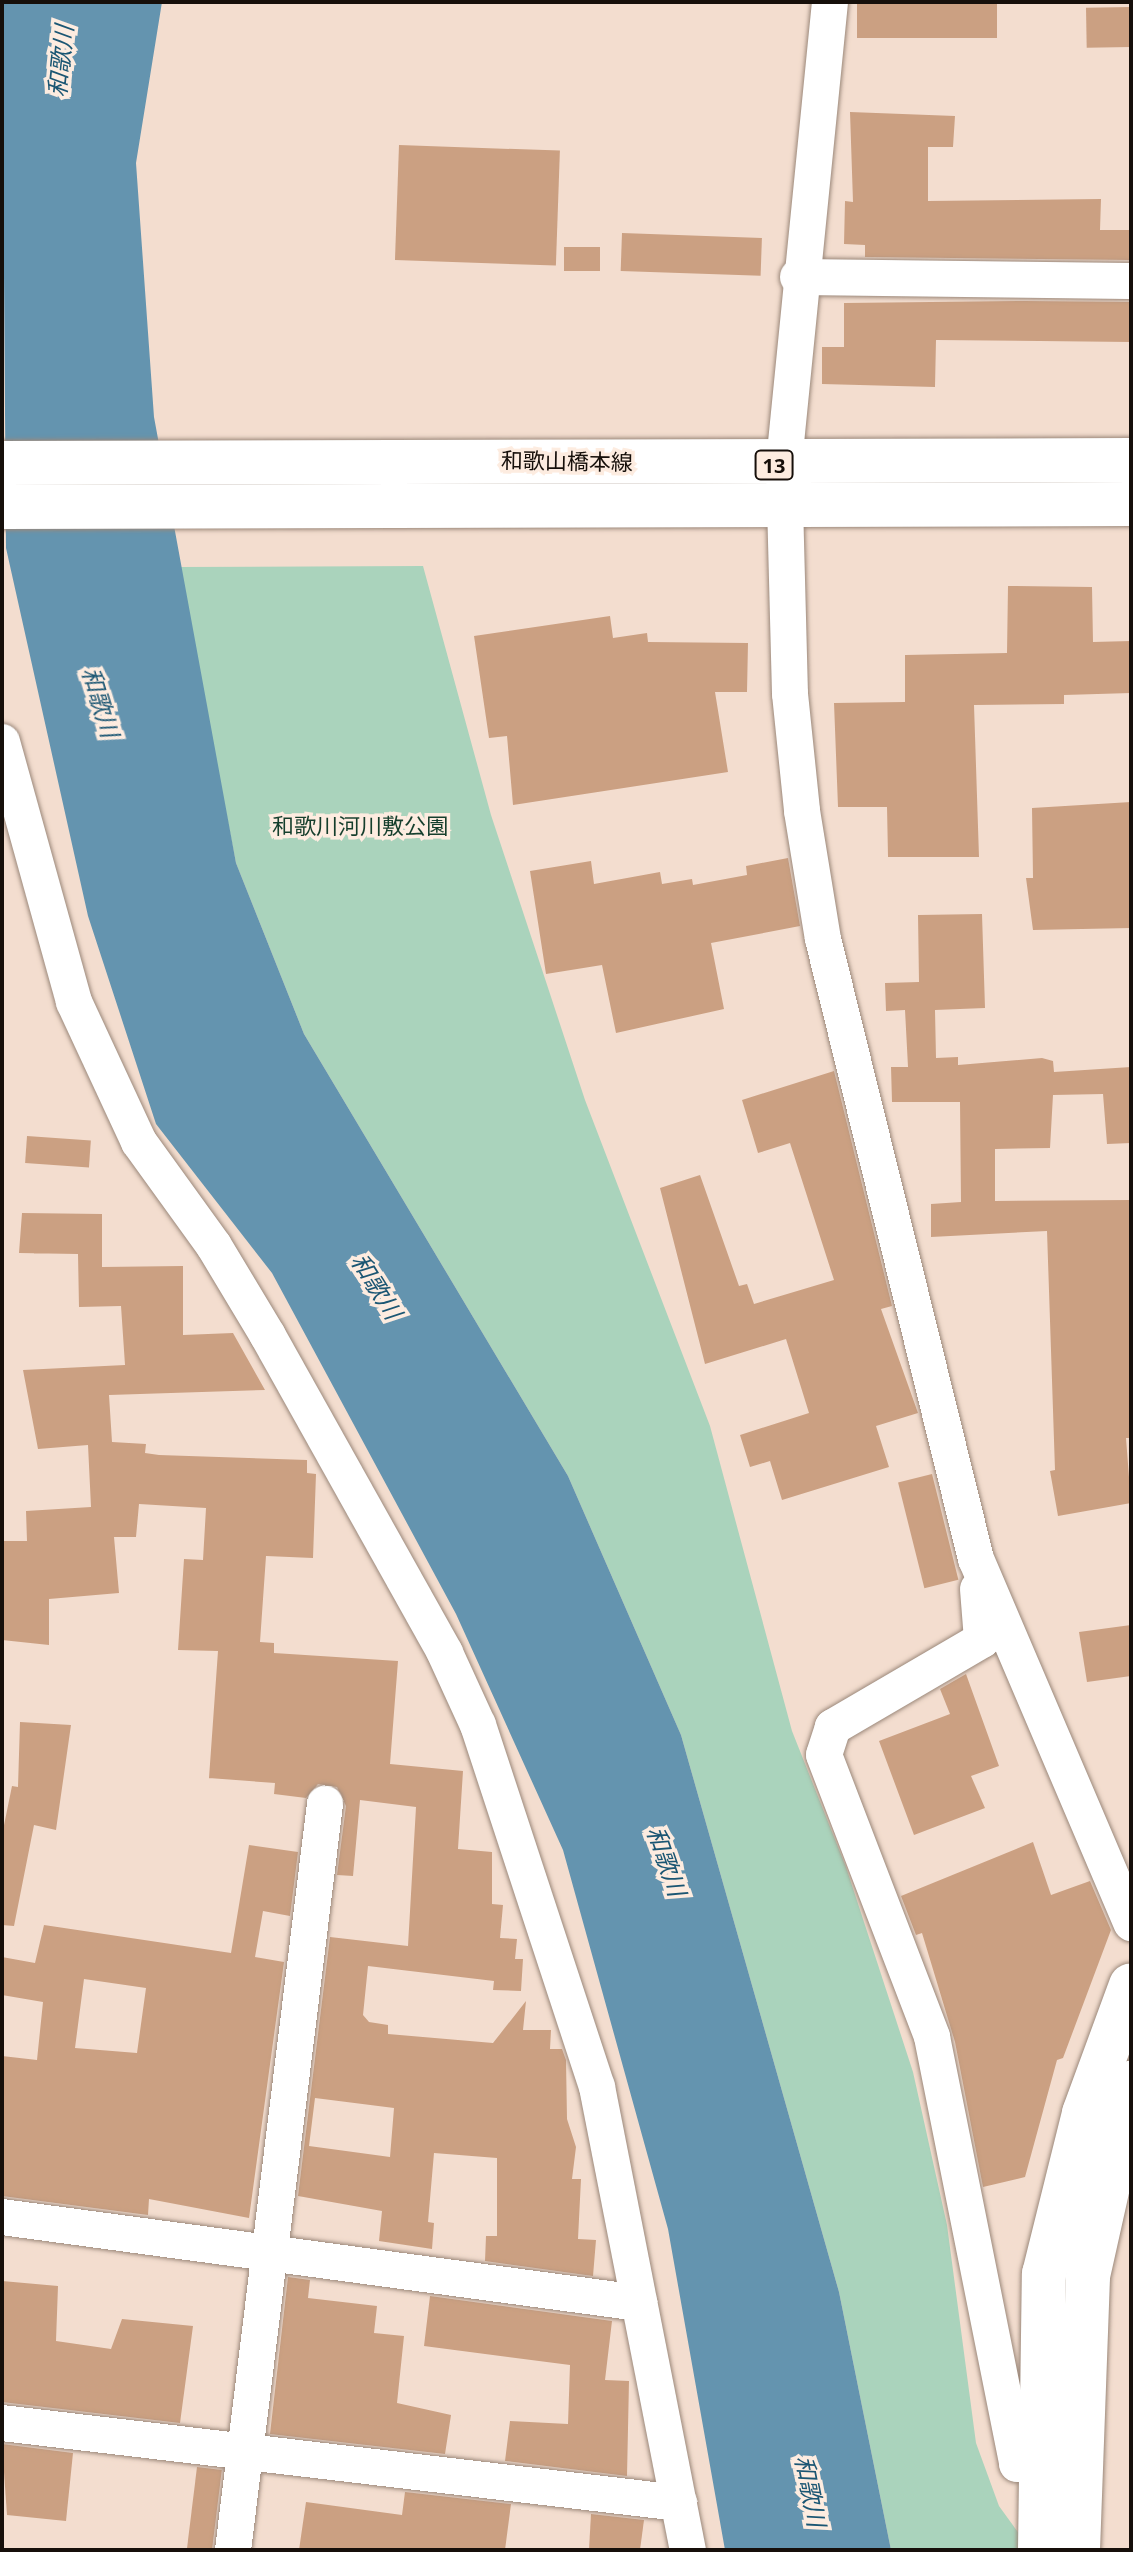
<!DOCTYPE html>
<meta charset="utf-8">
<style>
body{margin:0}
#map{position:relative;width:1133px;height:2552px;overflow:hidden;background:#f3ddcf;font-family:"Open Sans","Noto Sans JP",sans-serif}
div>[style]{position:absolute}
.green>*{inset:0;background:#aad3bc}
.water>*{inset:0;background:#6494af}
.building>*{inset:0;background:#cba082;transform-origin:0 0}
.roads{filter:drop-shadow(0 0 2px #9b887a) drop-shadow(0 0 2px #9b887a)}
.street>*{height:36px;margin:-18px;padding:0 18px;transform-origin:18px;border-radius:18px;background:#fff}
.secondary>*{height:44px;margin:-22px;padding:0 22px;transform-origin:22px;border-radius:22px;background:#fff}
.primary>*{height:44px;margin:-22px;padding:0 22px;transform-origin:22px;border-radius:22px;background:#fff}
span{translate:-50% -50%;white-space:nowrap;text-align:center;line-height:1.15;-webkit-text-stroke:7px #fdece0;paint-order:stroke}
.shield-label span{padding:2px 6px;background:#fdece0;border:2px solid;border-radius:6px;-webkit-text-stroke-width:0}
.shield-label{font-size:20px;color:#160f0a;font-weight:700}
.street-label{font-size:22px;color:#160f0a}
.park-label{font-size:22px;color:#153e2c}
.water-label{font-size:24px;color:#1b5673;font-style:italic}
.frame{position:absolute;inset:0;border:4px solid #160f0a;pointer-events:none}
</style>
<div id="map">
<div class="green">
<div style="clip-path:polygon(423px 566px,491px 815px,585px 1100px,710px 1426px,792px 1731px,846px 1867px,913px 2072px,947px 2225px,976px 2443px,999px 2506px,1031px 2550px,891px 2550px,839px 2292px,681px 1735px,568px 1476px,304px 1034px,236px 863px,178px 567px)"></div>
</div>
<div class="water">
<div style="clip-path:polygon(2px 2px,162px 2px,136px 163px,154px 417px,236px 863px,304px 1034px,568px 1476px,681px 1735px,839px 2292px,891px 2550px,725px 2550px,668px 2229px,563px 1850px,456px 1614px,272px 1273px,156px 1124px,88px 916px,6px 548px)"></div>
</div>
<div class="building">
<div style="left:857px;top:2px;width:140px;height:36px"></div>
<div style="left:1130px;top:7px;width:40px;height:44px;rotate:89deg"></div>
<div style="clip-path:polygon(850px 112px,955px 116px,953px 147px,928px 147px,928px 201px,1101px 199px,1100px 230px,1131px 230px,1131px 260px,865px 257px,865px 245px,844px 244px,845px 201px,853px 202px)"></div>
<div style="left:399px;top:145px;width:161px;height:115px;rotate:2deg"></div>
<div style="left:622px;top:233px;width:140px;height:38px;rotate:2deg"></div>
<div style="left:564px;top:247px;width:36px;height:24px"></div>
<div style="clip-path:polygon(1025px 301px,1131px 302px,1131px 342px,936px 340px,935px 387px,822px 384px,822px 347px,844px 347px,844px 303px)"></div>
<div style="clip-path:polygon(1008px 586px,1092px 587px,1093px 642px,1131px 641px,1131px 693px,1064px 695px,1064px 704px,974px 705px,979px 857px,888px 857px,887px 807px,838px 807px,834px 703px,905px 702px,905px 655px,1007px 653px)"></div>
<div style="clip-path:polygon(610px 616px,613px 638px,647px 633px,648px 642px,748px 643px,747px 692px,715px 692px,728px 772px,513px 805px,507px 736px,489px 738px,474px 636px)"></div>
<div style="clip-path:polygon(1131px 802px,1131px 928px,1033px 930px,1026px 878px,1033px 878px,1032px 808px)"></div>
<div style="clip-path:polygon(788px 858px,800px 926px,711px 943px,724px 1009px,616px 1033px,602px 965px,546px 974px,530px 871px,591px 861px,594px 884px,660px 872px,662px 884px,692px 879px,693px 885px,747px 875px,746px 866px)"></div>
<div style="clip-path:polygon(982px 914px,985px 1008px,935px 1010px,936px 1058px,958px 1057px,958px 1065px,1042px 1058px,1053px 1061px,1054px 1072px,1131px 1067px,1131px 1143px,1107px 1144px,1103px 1094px,1053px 1095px,1050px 1148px,995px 1149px,995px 1201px,1131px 1200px,1131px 1438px,1126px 1438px,1131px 1503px,1058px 1516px,1050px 1471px,1055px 1470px,1047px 1231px,931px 1237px,931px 1204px,961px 1202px,960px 1102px,892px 1102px,891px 1067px,908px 1067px,905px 1010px,886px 1011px,885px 983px,919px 982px,918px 915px)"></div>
<div style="clip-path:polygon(834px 1071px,892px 1306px,881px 1309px,918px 1413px,876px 1426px,889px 1467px,782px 1500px,770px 1461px,750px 1467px,740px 1435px,809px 1413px,786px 1339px,705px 1364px,660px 1188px,700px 1175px,739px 1286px,747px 1284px,754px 1304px,834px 1280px,790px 1143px,758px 1153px,742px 1100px)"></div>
<div style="left:27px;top:1136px;width:64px;height:27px;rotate:4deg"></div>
<div style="clip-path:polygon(evenodd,22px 1213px,102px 1214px,102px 1267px,183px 1266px,183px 1335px,233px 1333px,265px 1390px,109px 1395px,112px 1442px,146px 1444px,145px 1453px,159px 1455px,307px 1460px,307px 1473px,316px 1474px,313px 1558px,266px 1556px,260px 1642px,274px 1643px,274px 1653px,398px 1661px,390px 1764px,463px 1771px,458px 1849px,492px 1852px,492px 1904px,503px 1905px,500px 1938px,517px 1939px,515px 1959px,523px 1959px,521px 1991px,493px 1990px,494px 1981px,368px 1966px,363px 2015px,369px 2022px,388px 2025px,388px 2034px,493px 2043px,526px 2001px,523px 2030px,551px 2030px,550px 2049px,562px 2049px,566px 2060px,567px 2119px,576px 2147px,572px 2179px,581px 2179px,578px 2239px,596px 2240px,593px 2276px,485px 2261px,486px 2236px,497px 2236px,497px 2158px,434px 2153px,428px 2222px,434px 2223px,432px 2249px,379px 2241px,382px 2211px,298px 2196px,330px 1937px,408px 1946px,416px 1807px,360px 1800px,353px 1876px,337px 1875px,346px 1806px,337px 1787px,318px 1784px,306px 1798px,274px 1794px,275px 1783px,209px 1778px,218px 1651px,178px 1650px,184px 1559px,203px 1560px,206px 1508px,139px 1504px,136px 1537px,114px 1537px,119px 1593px,49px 1599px,49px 1645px,2px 1640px,2px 1541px,27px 1541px,26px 1511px,91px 1507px,88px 1445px,38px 1449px,23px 1370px,125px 1365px,121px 1306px,79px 1307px,78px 1254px,19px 1253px,22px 1213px,315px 2098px,394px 2108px,390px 2157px,309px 2146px,315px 2098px)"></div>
<div style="left:932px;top:1474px;width:109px;height:35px;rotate:76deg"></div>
<div style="clip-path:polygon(1131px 1625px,1131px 1676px,1087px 1682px,1079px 1632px)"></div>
<div style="clip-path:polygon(966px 1674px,999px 1766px,971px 1776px,985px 1808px,914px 1835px,879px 1741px,950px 1714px,940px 1689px)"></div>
<div style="clip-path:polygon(20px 1722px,71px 1725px,56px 1830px,34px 1825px,14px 1926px,2px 1925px,2px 1835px,12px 1786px,18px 1787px)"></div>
<div style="clip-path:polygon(1033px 1842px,1051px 1895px,1090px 1881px,1111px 1930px,1063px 2058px,1057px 2060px,1025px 2177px,983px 2187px,955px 2042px,922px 1933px,916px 1935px,901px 1896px)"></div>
<div style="clip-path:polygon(evenodd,249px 1845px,298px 1852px,290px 1916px,263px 1911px,255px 1957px,284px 1962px,249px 2218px,149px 2199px,148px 2215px,2px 2196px,2px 2056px,37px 2060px,43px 2002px,2px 1995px,2px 1957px,35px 1963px,44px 1925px,231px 1953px,249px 1845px,84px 1979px,146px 1988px,137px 2053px,75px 2048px,84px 1979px)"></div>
<div style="clip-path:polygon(288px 2277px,310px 2280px,308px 2298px,377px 2306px,374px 2333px,404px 2336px,397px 2403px,451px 2415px,445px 2454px,270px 2434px)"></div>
<div style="clip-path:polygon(2px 2281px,58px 2286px,56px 2341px,111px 2349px,122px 2319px,193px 2326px,180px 2423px,2px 2402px)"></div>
<div style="clip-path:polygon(430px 2296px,612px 2321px,605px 2380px,629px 2381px,627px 2476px,505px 2461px,510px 2421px,568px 2424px,570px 2365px,424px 2346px)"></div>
<div style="clip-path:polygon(2px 2444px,73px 2453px,66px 2521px,7px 2515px)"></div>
<div style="left:197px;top:2467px;width:25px;height:84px;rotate:7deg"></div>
<div style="clip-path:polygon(405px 2492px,511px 2504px,505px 2550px,299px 2550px,306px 2502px,402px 2515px)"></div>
<div style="clip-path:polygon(591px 2514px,644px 2520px,640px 2550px,589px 2550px)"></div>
</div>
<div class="roads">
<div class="street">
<div style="left:830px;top:2px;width:465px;rotate:95.7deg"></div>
<div style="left:784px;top:465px;width:229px;rotate:88.5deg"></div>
<div style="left:790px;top:694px;width:118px;rotate:84.1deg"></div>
<div style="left:802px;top:811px;width:130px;rotate:80.7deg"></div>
<div style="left:823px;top:939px;width:639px;rotate:76.14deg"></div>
<div style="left:976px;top:1559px;width:396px;rotate:66.9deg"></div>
<div style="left:798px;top:277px;width:333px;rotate:0.7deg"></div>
<div style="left:2px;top:742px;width:270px;rotate:74.5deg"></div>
<div style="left:74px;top:1002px;width:154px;rotate:65.1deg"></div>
<div style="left:139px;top:1142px;width:128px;rotate:54.2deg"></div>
<div style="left:214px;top:1246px;width:105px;rotate:59deg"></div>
<div style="left:268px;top:1336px;width:363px;rotate:60.8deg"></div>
<div style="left:445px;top:1653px;width:79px;rotate:65.4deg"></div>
<div style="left:478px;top:1725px;width:381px;rotate:71.8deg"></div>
<div style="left:597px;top:2087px;width:472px;rotate:78.9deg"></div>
<div style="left:978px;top:1589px;width:51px;rotate:85.5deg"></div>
<div style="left:982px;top:1640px;width:173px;rotate:149.7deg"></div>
<div style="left:833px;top:1727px;width:29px;rotate:108deg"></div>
<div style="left:824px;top:1755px;width:302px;rotate:69deg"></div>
<div style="left:932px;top:2037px;width:435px;rotate:78.7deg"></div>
<div style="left:1017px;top:2464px;width:21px;rotate:-3deg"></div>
<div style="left:2px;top:2217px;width:643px;rotate:7.69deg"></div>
<div style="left:2px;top:2423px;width:682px;rotate:6.74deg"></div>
<div style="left:233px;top:2550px;width:752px;rotate:-82.97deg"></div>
</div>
<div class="secondary">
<div style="left:1040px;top:2550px;width:276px;rotate:-89.2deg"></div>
<div style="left:1044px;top:2274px;width:166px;rotate:-76deg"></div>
<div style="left:1084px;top:2113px;width:136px;rotate:-69.8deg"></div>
<div style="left:1078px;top:2550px;width:274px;rotate:-87.9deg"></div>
<div style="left:1088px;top:2276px;width:198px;rotate:-77.4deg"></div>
</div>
<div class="primary">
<div style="left:2px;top:463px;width:1129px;rotate:-0.15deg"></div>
<div style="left:2px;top:507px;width:1129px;rotate:-0.15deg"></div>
</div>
</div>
<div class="shield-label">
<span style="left:774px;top:465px">13</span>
</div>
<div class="street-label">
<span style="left:567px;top:461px;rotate:1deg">和歌山橋本線</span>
</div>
<div class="park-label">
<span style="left:360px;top:826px">和歌川河川敷公園</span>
</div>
<div class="water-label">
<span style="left:60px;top:61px;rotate:-84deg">和歌川</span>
<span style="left:101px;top:702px;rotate:73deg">和歌川</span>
<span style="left:377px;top:1286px;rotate:58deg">和歌川</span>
<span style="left:667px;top:1861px;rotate:71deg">和歌川</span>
<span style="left:811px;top:2491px;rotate:79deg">和歌川</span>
</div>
<div class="frame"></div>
</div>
